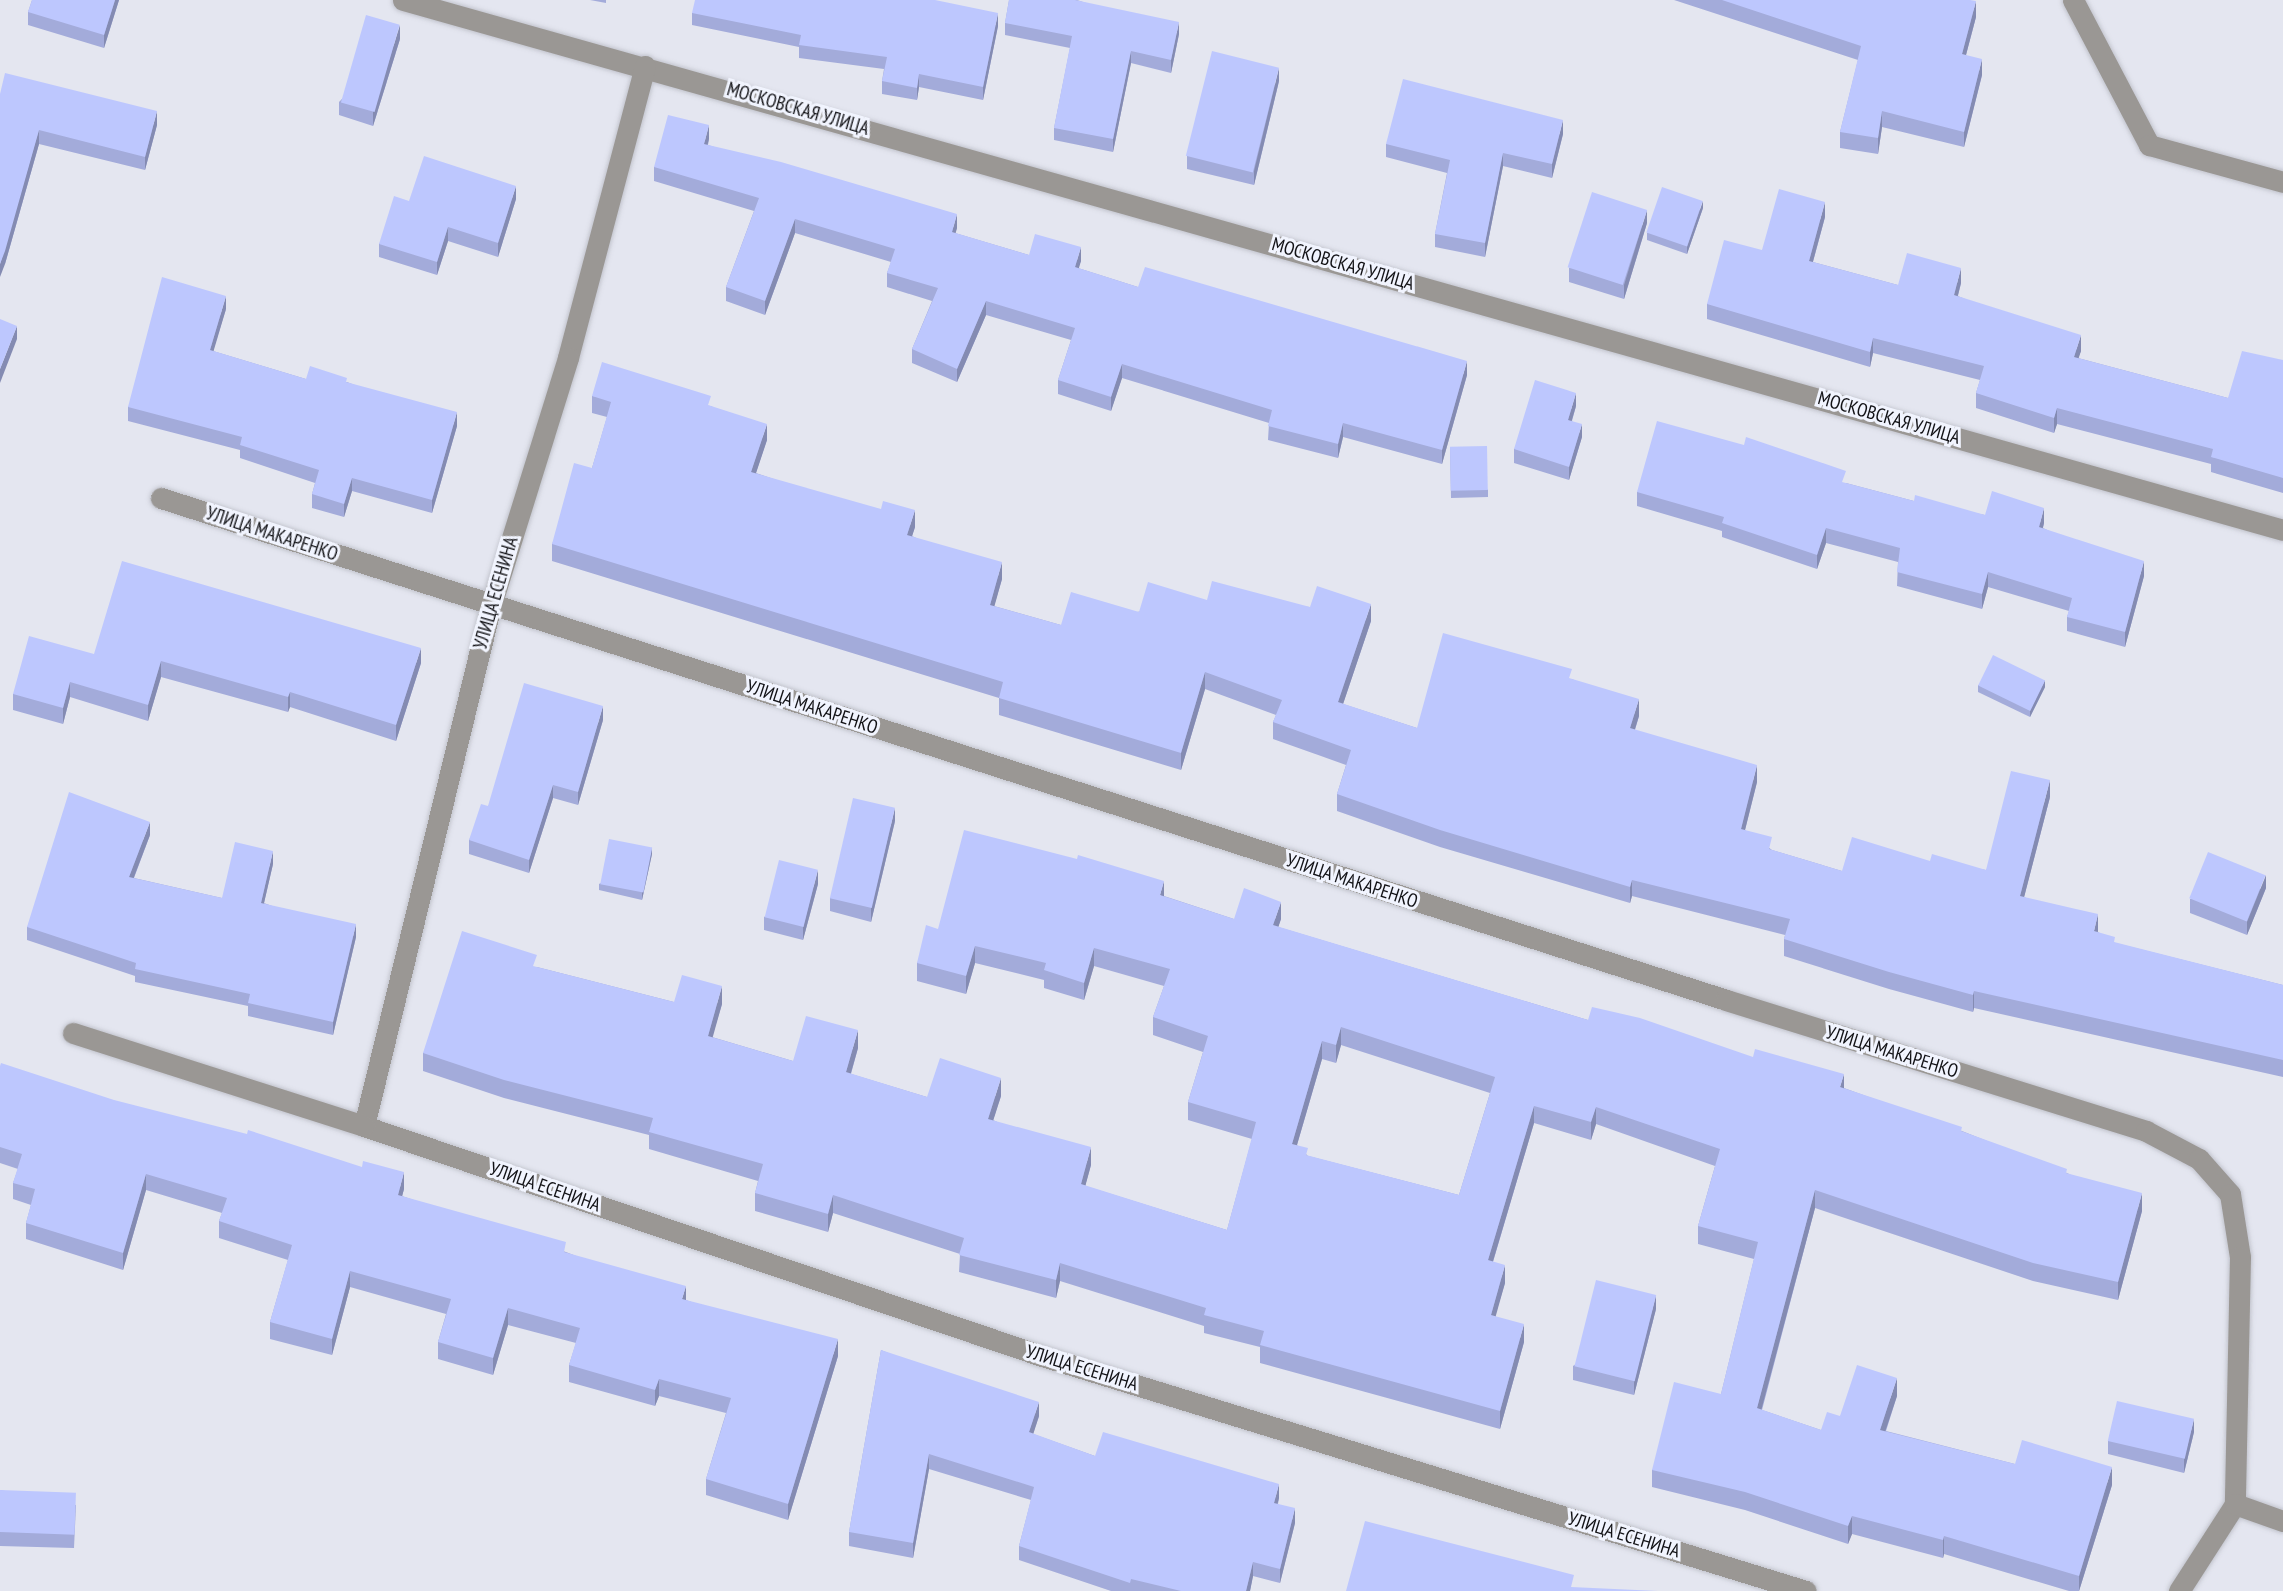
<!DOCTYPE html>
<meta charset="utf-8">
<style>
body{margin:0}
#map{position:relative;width:2283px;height:1591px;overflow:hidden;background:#e4e6f0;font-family:"PT Sans Narrow",sans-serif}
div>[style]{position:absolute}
.roads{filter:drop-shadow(0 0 2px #c2c4cd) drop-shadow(0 0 2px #c2c4cd)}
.minor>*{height:21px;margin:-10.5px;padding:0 10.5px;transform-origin:10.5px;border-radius:10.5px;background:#9a9794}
.wall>*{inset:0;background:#a3abda}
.shaded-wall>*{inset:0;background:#848bb2}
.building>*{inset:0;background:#bdc7fe;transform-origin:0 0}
span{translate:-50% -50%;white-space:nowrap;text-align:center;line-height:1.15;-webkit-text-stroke:6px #f1f4fe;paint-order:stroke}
.street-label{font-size:19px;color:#121216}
</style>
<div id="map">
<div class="roads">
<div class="minor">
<div style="left:403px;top:0;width:1953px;rotate:15.74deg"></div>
<div style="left:2073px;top:0;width:164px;rotate:62.3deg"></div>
<div style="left:2149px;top:145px;width:139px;rotate:15.4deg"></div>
<div style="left:645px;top:66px;width:302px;rotate:104.8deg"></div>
<div style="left:568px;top:358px;width:259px;rotate:107.3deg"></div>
<div style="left:491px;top:605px;width:536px;rotate:103.7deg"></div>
<div style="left:364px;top:1126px;width:716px;rotate:18.74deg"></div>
<div style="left:1042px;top:1356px;width:799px;rotate:17.1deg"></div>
<div style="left:161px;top:498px;width:1644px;rotate:17.78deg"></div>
<div style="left:1726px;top:1000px;width:440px;rotate:17.3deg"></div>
<div style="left:2146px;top:1131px;width:60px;rotate:27.8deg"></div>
<div style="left:2199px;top:1159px;width:47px;rotate:48.5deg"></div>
<div style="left:2230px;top:1194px;width:64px;rotate:81deg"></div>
<div style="left:2240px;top:1257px;width:247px;rotate:91.2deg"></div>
<div style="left:73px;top:1033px;width:305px;rotate:17.7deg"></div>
<div style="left:2179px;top:1591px;width:103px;rotate:-57.2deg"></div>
<div style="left:2235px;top:1504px;width:51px;rotate:19.5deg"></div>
</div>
</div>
<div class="wall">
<div style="clip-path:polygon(32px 0,119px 0,104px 48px,28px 25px,28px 12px)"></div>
<div style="clip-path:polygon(590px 0,606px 0,606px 3px)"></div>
<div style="clip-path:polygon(1009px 0,1077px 0,1179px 34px,1171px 73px,1131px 63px,1113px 152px,1054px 140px,1054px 128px,1070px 48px,1005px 35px,1005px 23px)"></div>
<div style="clip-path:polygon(1674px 0,1970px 0,1976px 17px,1966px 55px,1982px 75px,1964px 147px,1882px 127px,1878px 154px,1840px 148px,1840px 132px,1858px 60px)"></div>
<div style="clip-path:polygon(937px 1px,998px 26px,983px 100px,919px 87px,917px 100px,882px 94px,882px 81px,884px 69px,799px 58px,799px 47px,692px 25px,692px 13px)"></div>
<div style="clip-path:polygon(400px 39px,373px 126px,339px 115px,339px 102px)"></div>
<div style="clip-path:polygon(1279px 81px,1254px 185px,1187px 169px,1187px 156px)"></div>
<div style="clip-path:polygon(0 94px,157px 125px,145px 170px,39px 144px,5px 264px)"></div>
<div style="clip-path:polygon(1563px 134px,1552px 178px,1503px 166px,1485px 257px,1435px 247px,1435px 234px,1447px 173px,1386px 157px,1386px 144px)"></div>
<div style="clip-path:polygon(709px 139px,708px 145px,957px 228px,955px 233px,1029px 255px,1081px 261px,1078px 268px,1138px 287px,1467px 375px,1442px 464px,1343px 437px,1338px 458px,1268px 440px,1269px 423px,1122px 378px,1111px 411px,1058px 394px,1058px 380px,1071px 340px,986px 315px,957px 382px,912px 363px,912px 349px,932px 301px,887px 287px,887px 273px,891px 262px,795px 233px,765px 315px,726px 301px,726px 287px,754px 211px,654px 181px,654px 167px)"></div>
<div style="clip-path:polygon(516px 199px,498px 257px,448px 241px,437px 275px,379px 257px,379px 244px,409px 201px)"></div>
<div style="clip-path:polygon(1703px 208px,1687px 254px,1647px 240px,1647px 233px)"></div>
<div style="clip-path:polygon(1825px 217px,1813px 262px,1898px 285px,1961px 283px,1958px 296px,2081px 351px,2078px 358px,2228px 398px,2283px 360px,2283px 493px,2211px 472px,2211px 464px,2057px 424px,2054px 433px,1976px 408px,1976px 393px,1980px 380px,1873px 353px,1870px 367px,1707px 319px,1707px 304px,1762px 250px)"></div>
<div style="clip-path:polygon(1647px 223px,1624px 299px,1569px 282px,1569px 268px)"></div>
<div style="clip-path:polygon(226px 309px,213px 351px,306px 379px,347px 382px,457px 426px,432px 513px,352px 491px,344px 517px,312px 508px,312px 494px,315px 483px,240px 458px,240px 450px,128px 421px,128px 407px)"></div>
<div style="clip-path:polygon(592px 396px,711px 406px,767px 440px,756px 473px,915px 527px,912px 536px,1002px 579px,994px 606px,1061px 625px,1207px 600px,1310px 607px,1371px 621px,1343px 704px,1417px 728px,1572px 679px,1639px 716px,1635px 730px,1757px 782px,1745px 830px,1772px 850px,1842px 871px,1930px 861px,1986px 870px,2050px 797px,2024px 897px,2098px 932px,2115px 943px,2283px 985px,2283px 1077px,1974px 1008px,1973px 1012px,1889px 989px,1784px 956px,1784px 939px,1785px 935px,1632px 896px,1630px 903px,1440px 847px,1337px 811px,1337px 794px,1346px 765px,1273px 739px,1273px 722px,1276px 715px,1205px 689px,1181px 770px,999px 715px,999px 698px,552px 561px,552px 544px,592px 468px,607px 417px,592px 413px)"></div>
<div style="clip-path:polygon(1576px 406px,1572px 421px,1582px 437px,1569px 480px,1514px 463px,1514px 449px)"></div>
<div style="clip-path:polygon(1450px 447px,1488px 490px,1488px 497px,1451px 498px)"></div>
<div style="clip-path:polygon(1846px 483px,1914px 501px,1985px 515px,2044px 523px,2043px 528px,2144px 576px,2125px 647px,2067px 631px,2067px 617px,2069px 611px,1988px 587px,1982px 609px,1897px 586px,1898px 562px,1826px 543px,1817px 569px,1722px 537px,1722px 531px,1637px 506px,1637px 492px)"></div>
<div style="clip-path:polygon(94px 654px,421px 663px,396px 741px,290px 707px,288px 712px,161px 677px,148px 721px,70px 697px,63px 724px,13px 710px,13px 694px)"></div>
<div style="clip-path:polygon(1978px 685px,2045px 687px,2030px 717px,1978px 692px)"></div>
<div style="clip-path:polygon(603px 720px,578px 805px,553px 798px,529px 873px,469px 854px,469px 840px,488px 806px)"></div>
<div style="clip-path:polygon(895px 821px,871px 922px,830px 911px,830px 898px)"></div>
<div style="clip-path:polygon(150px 835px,134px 878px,222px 898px,273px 864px,264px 903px,356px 937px,333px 1035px,248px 1016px,248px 1006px,135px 982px,135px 976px,27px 940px,27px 927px)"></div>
<div style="clip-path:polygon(652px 854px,642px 900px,599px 890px,599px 884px)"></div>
<div style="clip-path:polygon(818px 884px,803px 940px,764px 930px,764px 917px)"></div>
<div style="clip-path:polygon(2266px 888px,2247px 935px,2190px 913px,2190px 899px)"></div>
<div style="clip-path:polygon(evenodd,1164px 896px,1234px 919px,1281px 919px,1278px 927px,1588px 1020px,1844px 1088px,1962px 1131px,2067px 1173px,2142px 1211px,2118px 1300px,2033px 1281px,1815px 1208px,1762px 1410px,1821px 1430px,1840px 1416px,1897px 1396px,1886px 1431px,2015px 1464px,2112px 1485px,2079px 1591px,2069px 1591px,1944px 1554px,1943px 1558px,1852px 1534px,1848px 1544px,1745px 1510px,1652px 1487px,1652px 1470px,1721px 1394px,1754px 1259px,1698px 1244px,1698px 1226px,1715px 1166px,1596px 1124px,1591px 1140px,1534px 1123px,1493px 1262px,1505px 1283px,1495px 1316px,1524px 1342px,1500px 1429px,1260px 1363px,1260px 1347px,1204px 1333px,1204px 1326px,1060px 1281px,1056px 1298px,959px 1272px,960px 1254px,833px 1213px,828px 1232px,755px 1211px,755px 1193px,758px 1181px,649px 1149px,649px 1135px,504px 1098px,423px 1071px,423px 1053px,537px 967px,674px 1002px,722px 1004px,712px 1037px,793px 1061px,858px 1048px,851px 1074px,927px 1097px,1001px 1096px,993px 1120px,1091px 1165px,1085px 1186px,1227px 1230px,1252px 1139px,1188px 1120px,1188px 1102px,1203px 1052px,1153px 1035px,1153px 1017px,1164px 986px,1094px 966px,1084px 1000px,1044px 988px,1044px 980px,975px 963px,966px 994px,917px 981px,917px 963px,938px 929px,1164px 896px,1341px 1045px,1490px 1093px,1459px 1195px,1308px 1156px,1297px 1145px,1322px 1059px,1336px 1063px,1341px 1045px)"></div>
<div style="clip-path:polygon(0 1066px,404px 1189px,402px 1196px,566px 1252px,686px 1300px,838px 1356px,788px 1520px,706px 1495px,706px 1479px,726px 1413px,659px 1396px,655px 1406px,569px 1382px,569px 1365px,576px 1343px,508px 1325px,493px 1375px,438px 1359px,438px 1342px,446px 1314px,350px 1287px,332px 1355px,270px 1339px,270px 1322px,288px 1260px,219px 1238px,219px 1221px,222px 1213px,146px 1190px,123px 1270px,26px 1239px,26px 1223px,31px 1205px,13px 1199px,13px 1183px,18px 1169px,0 1163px)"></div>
<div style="clip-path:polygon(1656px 1309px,1634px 1395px,1573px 1380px,1573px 1366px)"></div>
<div style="clip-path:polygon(881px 1350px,1039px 1416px,1033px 1434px,1095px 1456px,1279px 1498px,1278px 1504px,1295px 1523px,1280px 1583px,1253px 1576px,1250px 1591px,1111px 1591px,1019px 1560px,1019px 1546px,1031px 1500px,929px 1469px,913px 1558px,849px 1546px,849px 1532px)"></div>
<div style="clip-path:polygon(2194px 1432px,2184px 1473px,2108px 1454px,2108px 1441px)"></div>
<div style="clip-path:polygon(0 1490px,76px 1505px,74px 1548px,0 1546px)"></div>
</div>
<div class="shaded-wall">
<div style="clip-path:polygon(115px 0,119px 0,104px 48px,104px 35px)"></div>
<div style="clip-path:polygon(1976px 1px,1976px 17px,1962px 70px,1962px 54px)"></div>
<div style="clip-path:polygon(998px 13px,998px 26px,983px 100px,983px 87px)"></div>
<div style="clip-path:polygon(1179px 22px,1179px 34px,1171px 73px,1171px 60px)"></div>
<div style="clip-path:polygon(400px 25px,400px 39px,373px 126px,373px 112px)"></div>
<div style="clip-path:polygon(1131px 51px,1131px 63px,1113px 152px,1113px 139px)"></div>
<div style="clip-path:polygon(1982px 59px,1982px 75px,1964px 147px,1964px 132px)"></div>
<div style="clip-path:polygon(1279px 68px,1279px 81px,1254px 185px,1254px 171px)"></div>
<div style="clip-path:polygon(919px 74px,919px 87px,917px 100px,917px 88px)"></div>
<div style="clip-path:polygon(157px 111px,157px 125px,145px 170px,145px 157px)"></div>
<div style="clip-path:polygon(1882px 111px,1882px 127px,1878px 154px,1878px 138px)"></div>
<div style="clip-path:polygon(1563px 120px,1563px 134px,1552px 178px,1552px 164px)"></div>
<div style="clip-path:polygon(709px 125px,709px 139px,704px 158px,704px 144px)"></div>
<div style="clip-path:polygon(39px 130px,39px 144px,5px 264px,0 277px,0 264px)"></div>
<div style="clip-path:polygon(1503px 153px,1503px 166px,1485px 257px,1485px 243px)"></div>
<div style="clip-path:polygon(516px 186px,516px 199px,498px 257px,498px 243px)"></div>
<div style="clip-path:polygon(1703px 201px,1703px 208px,1687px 254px,1687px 247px)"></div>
<div style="clip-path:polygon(1825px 202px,1825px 217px,1809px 276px,1809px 261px)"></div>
<div style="clip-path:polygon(1647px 210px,1647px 223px,1624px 299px,1624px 285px)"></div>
<div style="clip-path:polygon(957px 214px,957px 228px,952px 246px,952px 232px)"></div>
<div style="clip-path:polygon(795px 219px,795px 233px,765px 315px,765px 301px)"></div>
<div style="clip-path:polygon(448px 227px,448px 241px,437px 275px,437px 262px)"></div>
<div style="clip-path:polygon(1081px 247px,1081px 261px,1075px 281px,1075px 267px)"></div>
<div style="clip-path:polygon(1961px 268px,1961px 283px,1954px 310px,1954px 295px)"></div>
<div style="clip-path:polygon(226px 296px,226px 309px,210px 363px,210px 350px)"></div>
<div style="clip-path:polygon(986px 301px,986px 315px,957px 382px,957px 369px)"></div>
<div style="clip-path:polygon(17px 326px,17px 339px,0 383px,0 369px)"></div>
<div style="clip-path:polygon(2081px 335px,2081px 351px,2074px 372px,2074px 357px)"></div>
<div style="clip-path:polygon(1873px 338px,1873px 353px,1870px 367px,1870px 352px)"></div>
<div style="clip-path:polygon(1467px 361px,1467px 375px,1442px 464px,1442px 450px)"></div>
<div style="clip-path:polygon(1122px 364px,1122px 378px,1111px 411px,1111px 397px)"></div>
<div style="clip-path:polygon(1576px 393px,1576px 406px,1568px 433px,1568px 420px)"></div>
<div style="clip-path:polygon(2057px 408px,2057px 424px,2054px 433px,2054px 418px)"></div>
<div style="clip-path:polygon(457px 412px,457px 426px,432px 513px,432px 500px)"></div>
<div style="clip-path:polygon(1343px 423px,1343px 437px,1338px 458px,1338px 444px)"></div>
<div style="clip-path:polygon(767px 424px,767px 440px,751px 488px,751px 472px)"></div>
<div style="clip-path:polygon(1582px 424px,1582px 437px,1569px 480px,1569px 467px)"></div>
<div style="clip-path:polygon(352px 478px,352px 491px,344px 517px,344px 504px)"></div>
<div style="clip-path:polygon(2044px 508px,2044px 523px,2039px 542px,2039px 527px)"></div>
<div style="clip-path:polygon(915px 510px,915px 527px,907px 552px,907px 535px)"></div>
<div style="clip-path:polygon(1826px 528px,1826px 543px,1817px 569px,1817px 555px)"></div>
<div style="clip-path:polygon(2144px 561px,2144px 576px,2125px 647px,2125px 632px)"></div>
<div style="clip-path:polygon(1002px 562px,1002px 579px,990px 622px,990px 605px)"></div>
<div style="clip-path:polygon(1988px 572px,1988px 587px,1982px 609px,1982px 594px)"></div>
<div style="clip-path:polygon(1371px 604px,1371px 621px,1338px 719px,1338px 702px)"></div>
<div style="clip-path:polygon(421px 648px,421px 663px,396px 741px,396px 725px)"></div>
<div style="clip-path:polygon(161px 661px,161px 677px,148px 721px,148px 705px)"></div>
<div style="clip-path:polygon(1205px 672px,1205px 689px,1181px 770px,1181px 753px)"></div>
<div style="clip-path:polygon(2045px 680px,2045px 687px,2030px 717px,2030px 710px)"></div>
<div style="clip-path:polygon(70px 682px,70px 697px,63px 724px,63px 708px)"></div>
<div style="clip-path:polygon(290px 692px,290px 707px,288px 712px,288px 697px)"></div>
<div style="clip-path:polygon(1639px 699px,1639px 716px,1630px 745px,1630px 728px)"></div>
<div style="clip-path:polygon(603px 706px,603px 720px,578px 805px,578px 792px)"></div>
<div style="clip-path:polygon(1757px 765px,1757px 782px,1741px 846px,1741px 829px)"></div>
<div style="clip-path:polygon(2050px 780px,2050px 797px,2020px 913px,2020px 896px)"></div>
<div style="clip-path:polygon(553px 785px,553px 798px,529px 873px,529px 860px)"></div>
<div style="clip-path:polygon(895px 808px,895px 821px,871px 922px,871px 908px)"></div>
<div style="clip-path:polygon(150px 822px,150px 835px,129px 890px,129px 877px)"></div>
<div style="clip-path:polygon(652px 847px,652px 854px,642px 900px,642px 893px)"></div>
<div style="clip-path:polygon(273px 851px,273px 864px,261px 916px,261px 903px)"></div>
<div style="clip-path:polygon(818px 870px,818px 884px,803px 940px,803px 927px)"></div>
<div style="clip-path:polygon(2266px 875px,2266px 888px,2247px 935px,2247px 922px)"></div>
<div style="clip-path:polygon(1632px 880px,1632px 896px,1630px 903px,1630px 887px)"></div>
<div style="clip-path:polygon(1164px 881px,1164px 899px,1160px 895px)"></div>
<div style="clip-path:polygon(1281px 902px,1281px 919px,1273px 943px,1273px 925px)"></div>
<div style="clip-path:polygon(2098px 914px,2098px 931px,2094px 948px,2094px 931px)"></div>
<div style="clip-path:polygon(356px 924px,356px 937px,333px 1035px,333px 1022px)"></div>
<div style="clip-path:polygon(975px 946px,975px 963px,966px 994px,966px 976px)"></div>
<div style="clip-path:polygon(1094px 948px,1094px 966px,1084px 1000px,1084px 983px)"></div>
<div style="clip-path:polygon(722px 986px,722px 1004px,708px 1054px,708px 1036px)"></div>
<div style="clip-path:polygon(1974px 991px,1974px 1008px,1973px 1012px,1973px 995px)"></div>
<div style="clip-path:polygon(1341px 1027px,1341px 1045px,1336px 1063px,1336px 1045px)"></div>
<div style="clip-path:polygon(858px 1030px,858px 1048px,846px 1090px,846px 1072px)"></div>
<div style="clip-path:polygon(1322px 1041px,1322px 1059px,1292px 1162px,1292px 1144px)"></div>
<div style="clip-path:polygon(1844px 1074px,1844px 1092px,1840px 1087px)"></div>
<div style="clip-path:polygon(1001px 1078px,1001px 1096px,988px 1137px,988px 1119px)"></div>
<div style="clip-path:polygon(1534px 1106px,1534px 1123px,1488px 1278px,1488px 1260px)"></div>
<div style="clip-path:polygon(1596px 1107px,1596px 1124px,1591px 1140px,1591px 1122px)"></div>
<div style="clip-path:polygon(1091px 1147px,1091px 1165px,1081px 1202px,1081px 1184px)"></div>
<div style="clip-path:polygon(404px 1172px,404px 1189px,398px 1212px,398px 1195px)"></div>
<div style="clip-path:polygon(146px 1174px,146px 1190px,123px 1270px,123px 1253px)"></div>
<div style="clip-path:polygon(1815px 1190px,1815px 1208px,1757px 1426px,1757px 1408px)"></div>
<div style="clip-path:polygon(2142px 1193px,2142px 1211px,2118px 1300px,2118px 1282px)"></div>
<div style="clip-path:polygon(833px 1195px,833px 1213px,828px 1232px,828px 1214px)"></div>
<div style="clip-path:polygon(1060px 1263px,1060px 1281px,1056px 1298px,1056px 1280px)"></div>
<div style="clip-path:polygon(1505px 1265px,1505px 1283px,1491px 1333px,1491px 1315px)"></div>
<div style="clip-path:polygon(350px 1271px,350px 1287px,332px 1355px,332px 1339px)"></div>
<div style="clip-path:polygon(686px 1286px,686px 1303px,682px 1299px)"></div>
<div style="clip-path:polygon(1656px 1295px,1656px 1309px,1634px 1395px,1634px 1382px)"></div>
<div style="clip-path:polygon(508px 1308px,508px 1325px,493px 1375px,493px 1358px)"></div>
<div style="clip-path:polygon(1524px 1324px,1524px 1342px,1500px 1429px,1500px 1411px)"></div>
<div style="clip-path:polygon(838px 1339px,838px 1356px,788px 1520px,788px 1504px)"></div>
<div style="clip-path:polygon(1897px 1378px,1897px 1396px,1880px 1447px,1880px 1430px)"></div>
<div style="clip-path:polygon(659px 1379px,659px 1396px,655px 1406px,655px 1390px)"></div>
<div style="clip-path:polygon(1039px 1402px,1039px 1416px,1029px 1447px,1029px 1432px)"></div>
<div style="clip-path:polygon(2194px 1419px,2194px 1432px,2184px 1473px,2184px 1459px)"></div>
<div style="clip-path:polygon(929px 1454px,929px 1469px,913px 1558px,913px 1543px)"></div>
<div style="clip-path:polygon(2112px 1467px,2112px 1485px,2079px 1591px,2079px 1576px)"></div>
<div style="clip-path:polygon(1279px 1484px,1279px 1498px,1274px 1517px,1274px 1503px)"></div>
<div style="clip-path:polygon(1295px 1508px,1295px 1523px,1280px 1583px,1280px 1569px)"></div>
<div style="clip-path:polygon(1852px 1516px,1852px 1534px,1848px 1544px,1848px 1526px)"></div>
<div style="clip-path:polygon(1944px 1536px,1944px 1554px,1943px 1558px,1943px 1540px)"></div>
<div style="clip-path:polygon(1253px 1562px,1253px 1576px,1250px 1591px,1246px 1591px)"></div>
</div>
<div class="building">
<div style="clip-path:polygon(32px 0,115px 0,104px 35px,28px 12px)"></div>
<div style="clip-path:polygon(695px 0,935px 0,998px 13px,983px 87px,919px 74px,917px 88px,882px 81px,887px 57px,799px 45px,801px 35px,692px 13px)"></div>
<div style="clip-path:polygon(1009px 0,1075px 0,1179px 22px,1171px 60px,1131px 51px,1113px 139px,1054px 128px,1072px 36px,1005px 23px)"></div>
<div style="clip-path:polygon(1722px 0,1970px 0,1976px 1px,1962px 54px,1982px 59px,1964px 132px,1882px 111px,1878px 138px,1840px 132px,1861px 46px)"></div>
<div style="left:366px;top:15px;width:35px;height:91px;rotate:16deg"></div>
<div style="left:1212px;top:51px;width:69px;height:108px;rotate:14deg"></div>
<div style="clip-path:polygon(5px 73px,157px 111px,145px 157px,39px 130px,5px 251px,0 264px,0 94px)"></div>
<div style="clip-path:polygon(1403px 79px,1563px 120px,1552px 164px,1503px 153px,1485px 243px,1435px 234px,1450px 160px,1386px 144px)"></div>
<div style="clip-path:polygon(668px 115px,709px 125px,704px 144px,781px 162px,957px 214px,952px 232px,1029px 255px,1035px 234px,1081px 247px,1075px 267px,1138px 287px,1145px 267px,1467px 361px,1442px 450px,1343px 423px,1338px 444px,1268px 426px,1272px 410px,1122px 364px,1111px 397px,1058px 380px,1075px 328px,986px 301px,957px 369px,912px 349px,938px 288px,887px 273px,895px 249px,795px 219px,765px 301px,726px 287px,759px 198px,654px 167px)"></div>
<div style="clip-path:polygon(424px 156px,516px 186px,498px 243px,448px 227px,437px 262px,379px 244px,394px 196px,409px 201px)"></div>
<div style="left:1662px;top:187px;width:43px;height:48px;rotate:19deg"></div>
<div style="clip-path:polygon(1779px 189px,1825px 202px,1809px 261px,1898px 285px,1907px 253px,1961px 268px,1954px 295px,2081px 335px,2074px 357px,2228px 398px,2242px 351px,2283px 360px,2283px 478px,2211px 457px,2213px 449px,2057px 408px,2054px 418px,1976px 393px,1984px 366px,1873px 338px,1870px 352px,1707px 304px,1724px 240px,1762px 250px)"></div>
<div style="left:1592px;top:192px;width:58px;height:79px;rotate:18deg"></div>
<div style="clip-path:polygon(162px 277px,226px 296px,210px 350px,306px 379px,310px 366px,347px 378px,346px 382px,457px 412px,432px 500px,352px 478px,344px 504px,312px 494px,319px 470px,240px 445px,242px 437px,128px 407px)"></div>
<div style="clip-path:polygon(0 319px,17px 326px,0 369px)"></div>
<div style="clip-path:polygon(602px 362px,711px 396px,708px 405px,767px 424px,751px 472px,881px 509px,883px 501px,915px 510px,907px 535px,1002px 562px,990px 605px,1061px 625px,1071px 592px,1139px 612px,1148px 582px,1207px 600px,1212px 581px,1310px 607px,1317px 586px,1371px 604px,1338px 702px,1417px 728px,1443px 633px,1572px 669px,1569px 678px,1639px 699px,1630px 728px,1757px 765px,1741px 829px,1772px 837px,1769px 849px,1842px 871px,1852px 837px,1930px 861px,1932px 854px,1986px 870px,2011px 771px,2050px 780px,2020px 896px,2098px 914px,2094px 931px,2115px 937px,2114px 942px,2283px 985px,2283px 1060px,1974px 991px,1973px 995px,1889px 972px,1784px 939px,1790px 919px,1632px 880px,1630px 887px,1440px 830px,1337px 794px,1351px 750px,1273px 722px,1282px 700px,1205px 672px,1181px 753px,999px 698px,1003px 682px,552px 544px,574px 463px,592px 468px,611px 402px,592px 396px)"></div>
<div style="clip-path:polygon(1535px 380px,1576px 393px,1568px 420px,1582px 424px,1569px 467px,1514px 449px)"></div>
<div style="clip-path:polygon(1657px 421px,1744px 445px,1746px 437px,1846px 471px,1842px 482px,1914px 501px,1915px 495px,1985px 515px,1992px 491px,2044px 508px,2039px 527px,2144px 561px,2125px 632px,2067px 617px,2072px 598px,1988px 572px,1982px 594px,1897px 572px,1900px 548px,1826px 528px,1817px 555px,1722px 523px,1724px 517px,1637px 492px)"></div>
<div style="left:1487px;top:446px;width:44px;height:37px;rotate:89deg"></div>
<div style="clip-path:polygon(122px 561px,421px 648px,396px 725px,290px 692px,288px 697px,161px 661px,148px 705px,70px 682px,63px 708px,13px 694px,29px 636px,94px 654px)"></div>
<div style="left:1993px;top:655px;width:58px;height:34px;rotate:26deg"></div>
<div style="clip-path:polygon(524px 683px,603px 706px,578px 792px,553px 785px,529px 860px,469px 840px,481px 804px,488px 806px)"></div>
<div style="clip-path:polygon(69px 792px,150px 822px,129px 877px,222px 898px,235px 842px,273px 851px,261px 903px,356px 924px,333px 1022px,248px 1003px,250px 994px,135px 969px,136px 963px,27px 927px)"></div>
<div style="left:853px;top:798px;width:43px;height:103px;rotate:13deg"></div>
<div style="clip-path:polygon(evenodd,964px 830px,1077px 859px,1078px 855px,1164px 881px,1160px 895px,1234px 919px,1244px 888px,1281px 902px,1273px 925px,1588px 1020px,1592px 1007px,1640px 1018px,1753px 1057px,1755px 1049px,1844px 1074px,1840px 1087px,1962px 1127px,1961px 1131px,2067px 1169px,2066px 1173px,2142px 1193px,2118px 1282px,2033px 1263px,1815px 1190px,1757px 1408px,1821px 1430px,1827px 1412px,1840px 1416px,1857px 1365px,1897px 1378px,1880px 1430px,2015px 1464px,2022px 1440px,2112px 1467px,2079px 1576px,1944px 1536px,1943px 1540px,1852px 1516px,1848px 1526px,1745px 1492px,1652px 1470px,1674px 1382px,1721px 1394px,1758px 1242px,1698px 1226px,1720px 1149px,1596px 1107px,1591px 1122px,1534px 1106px,1488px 1260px,1505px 1265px,1491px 1315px,1524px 1324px,1500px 1411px,1260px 1345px,1264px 1331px,1204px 1315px,1206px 1308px,1060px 1263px,1056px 1280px,959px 1255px,964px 1238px,833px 1195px,828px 1214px,755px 1193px,763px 1164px,649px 1132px,653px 1118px,504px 1080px,423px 1053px,462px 931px,537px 955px,533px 966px,674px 1002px,682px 975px,722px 986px,708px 1036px,793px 1061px,806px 1016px,858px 1030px,846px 1072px,927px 1097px,940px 1058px,1001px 1078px,988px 1119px,1091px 1147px,1081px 1184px,1227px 1230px,1256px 1122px,1188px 1102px,1208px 1036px,1153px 1017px,1170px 969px,1094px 948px,1084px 983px,1044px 970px,1046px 963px,975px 946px,966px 976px,917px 963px,926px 925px,938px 929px,964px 830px,1341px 1027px,1495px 1077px,1459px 1195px,1306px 1155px,1308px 1148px,1292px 1144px,1322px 1041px,1336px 1045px,1341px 1027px)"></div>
<div style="left:609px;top:839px;width:44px;height:46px;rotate:11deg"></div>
<div style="left:2208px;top:852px;width:62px;height:50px;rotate:22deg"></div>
<div style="left:779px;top:860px;width:40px;height:59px;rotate:14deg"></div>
<div style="clip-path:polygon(1px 1063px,114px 1100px,247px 1134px,248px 1130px,362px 1167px,363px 1161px,404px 1172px,398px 1195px,566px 1242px,564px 1252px,686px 1286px,682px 1299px,838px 1339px,788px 1504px,706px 1479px,731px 1398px,659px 1379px,655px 1390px,569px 1365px,580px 1328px,508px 1308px,493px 1358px,438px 1342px,451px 1299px,350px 1271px,332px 1339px,270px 1322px,292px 1245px,219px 1221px,227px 1198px,146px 1174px,123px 1253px,26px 1223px,35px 1189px,13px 1183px,22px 1154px,0 1147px,0 1066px)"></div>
<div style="left:1596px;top:1280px;width:62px;height:89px;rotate:14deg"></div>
<div style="clip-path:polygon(881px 1350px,1039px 1402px,1029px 1432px,1095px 1456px,1103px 1432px,1279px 1484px,1274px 1503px,1295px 1508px,1280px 1569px,1253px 1562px,1246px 1591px,1181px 1591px,1131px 1579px,1130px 1583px,1019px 1546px,1034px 1487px,929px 1454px,913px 1543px,849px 1532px)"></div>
<div style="left:2117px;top:1401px;width:79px;height:41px;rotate:13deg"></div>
<div style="left:0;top:1490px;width:76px;height:42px;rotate:2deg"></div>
<div style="clip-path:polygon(1365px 1521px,1574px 1575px,1571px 1587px,1658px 1591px,1346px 1591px)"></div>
</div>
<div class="street-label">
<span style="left:798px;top:109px;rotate:16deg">МОСКОВСКАЯ УЛИЦА</span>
<span style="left:1343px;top:264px;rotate:16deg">МОСКОВСКАЯ УЛИЦА</span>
<span style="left:1889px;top:418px;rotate:16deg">МОСКОВСКАЯ УЛИЦА</span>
<span style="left:272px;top:534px;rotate:18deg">УЛИЦА МАКАРЕНКО</span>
<span style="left:496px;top:593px;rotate:-74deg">УЛИЦА ЕСЕНИНА</span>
<span style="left:812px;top:707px;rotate:18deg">УЛИЦА МАКАРЕНКО</span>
<span style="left:1352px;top:881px;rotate:18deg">УЛИЦА МАКАРЕНКО</span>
<span style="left:1892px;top:1052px;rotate:17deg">УЛИЦА МАКАРЕНКО</span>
<span style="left:545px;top:1187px;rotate:19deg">УЛИЦА ЕСЕНИНА</span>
<span style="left:1082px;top:1368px;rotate:17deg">УЛИЦА ЕСЕНИНА</span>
<span style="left:1624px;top:1535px;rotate:17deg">УЛИЦА ЕСЕНИНА</span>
</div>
</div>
